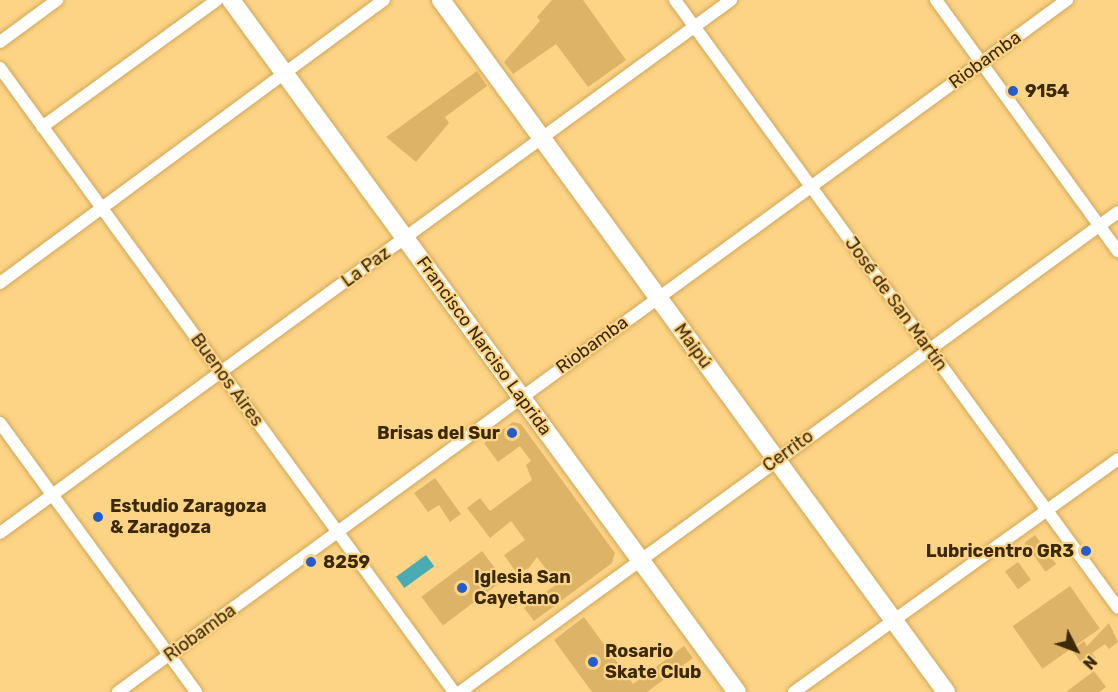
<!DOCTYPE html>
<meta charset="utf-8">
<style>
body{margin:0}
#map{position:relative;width:1118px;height:692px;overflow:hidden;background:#fdd385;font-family:Rubik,sans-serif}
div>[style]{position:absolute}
.water>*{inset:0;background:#4aabb3;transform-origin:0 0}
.building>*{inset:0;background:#ddb467;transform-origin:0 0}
.roads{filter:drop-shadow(0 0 2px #cfa759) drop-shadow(0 0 2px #cfa759)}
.minor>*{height:12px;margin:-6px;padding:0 6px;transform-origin:6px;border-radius:6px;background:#fff}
.secondary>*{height:18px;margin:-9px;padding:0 9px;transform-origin:9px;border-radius:9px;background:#fff}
.dots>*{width:16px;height:16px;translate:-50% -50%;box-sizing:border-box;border:3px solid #fdd385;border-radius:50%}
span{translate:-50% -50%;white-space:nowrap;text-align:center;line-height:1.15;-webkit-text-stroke:4.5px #fdd385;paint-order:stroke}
.street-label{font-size:18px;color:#3a2a07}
.poi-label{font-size:18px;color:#3a2a07;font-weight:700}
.left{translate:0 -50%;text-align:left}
.right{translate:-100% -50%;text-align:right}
.north{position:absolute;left:1046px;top:620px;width:60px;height:60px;-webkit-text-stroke:4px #fdd385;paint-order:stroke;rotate:132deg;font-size:16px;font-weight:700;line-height:24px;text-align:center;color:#3a2a07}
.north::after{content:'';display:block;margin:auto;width:21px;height:27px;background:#3a2a07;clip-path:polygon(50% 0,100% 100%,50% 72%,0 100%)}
</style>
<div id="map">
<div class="water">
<div style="left:426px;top:555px;width:14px;height:37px;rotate:54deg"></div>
</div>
<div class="building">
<div style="clip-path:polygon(552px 0,583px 0,626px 60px,588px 87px,556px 44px,513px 74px,504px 62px,540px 21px,537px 17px)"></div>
<div style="clip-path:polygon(477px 71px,487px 86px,445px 117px,449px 123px,416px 162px,386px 137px)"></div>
<div style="clip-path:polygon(513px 422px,521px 424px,615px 553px,612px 563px,534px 621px,524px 608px,557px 584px,537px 557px,528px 569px,516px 572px,504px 555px,525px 540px,511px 521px,490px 538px,467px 508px,480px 498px,490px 511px,532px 480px,526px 465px,531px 461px,520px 446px,498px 462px,484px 443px)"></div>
<div style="clip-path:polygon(435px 478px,461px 514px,450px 522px,439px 505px,428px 512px,414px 493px)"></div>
<div style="left:1035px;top:535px;width:36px;height:13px;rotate:54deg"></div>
<div style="left:482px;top:551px;width:36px;height:76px;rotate:53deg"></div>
<div style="left:1018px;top:562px;width:22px;height:16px;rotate:54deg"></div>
<div style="left:1070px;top:586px;width:52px;height:70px;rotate:55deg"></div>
<div style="clip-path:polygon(584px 617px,633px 684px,684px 646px,693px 658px,647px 692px,592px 692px,554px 640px)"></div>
<div style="clip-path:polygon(1109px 623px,1118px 642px,1109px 649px,1105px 644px,1092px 653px,1096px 658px,1084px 667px,1072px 650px,1084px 641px,1087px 646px)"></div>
<div style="clip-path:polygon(1094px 671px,1106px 687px,1099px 692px,1066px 692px)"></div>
</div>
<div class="roads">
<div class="minor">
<div style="left:675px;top:0;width:752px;rotate:53.92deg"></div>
<div style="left:936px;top:0;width:310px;rotate:54.1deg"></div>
<div style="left:0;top:42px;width:71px;rotate:-36.4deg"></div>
<div style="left:0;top:68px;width:772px;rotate:53.96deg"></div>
<div style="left:42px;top:127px;width:216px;rotate:-36deg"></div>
<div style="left:0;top:283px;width:477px;rotate:-36.4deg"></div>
<div style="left:0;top:423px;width:333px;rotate:53.9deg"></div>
<div style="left:0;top:533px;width:905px;rotate:-36.1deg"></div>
<div style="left:118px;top:692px;width:1175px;rotate:-36.1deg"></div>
<div style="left:460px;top:692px;width:814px;rotate:-36.11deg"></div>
<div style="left:794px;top:692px;width:399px;rotate:-35.7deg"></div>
</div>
<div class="secondary">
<div style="left:231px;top:0;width:857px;rotate:53.83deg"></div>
<div style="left:441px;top:0;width:857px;rotate:53.88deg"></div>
</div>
</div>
<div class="dots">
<div style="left:1013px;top:91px;background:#255cc9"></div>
<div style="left:512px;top:433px;background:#255cc9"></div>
<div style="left:98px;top:517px;background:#255cc9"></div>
<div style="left:1086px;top:551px;background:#255cc9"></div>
<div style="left:311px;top:562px;background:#255cc9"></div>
<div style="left:462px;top:588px;background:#255cc9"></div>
<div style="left:593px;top:662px;background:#255cc9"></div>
</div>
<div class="street-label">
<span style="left:985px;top:60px;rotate:-36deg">Riobamba</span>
<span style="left:366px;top:267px;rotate:-36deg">La Paz</span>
<span style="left:896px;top:304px;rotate:54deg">José de San Martín</span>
<span style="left:592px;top:345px;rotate:-36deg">Riobamba</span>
<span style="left:484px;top:346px;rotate:54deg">Francisco Narciso Laprida</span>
<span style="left:693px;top:346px;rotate:54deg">Maipú</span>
<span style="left:227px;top:380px;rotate:54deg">Buenos Aires</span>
<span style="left:788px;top:451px;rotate:-36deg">Cerrito</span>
<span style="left:200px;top:633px;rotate:-36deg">Riobamba</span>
</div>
<div class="poi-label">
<span class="left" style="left:1025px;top:91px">9154</span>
<span class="right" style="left:500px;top:433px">Brisas del Sur</span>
<span class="left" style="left:110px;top:517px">Estudio Zaragoza<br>&amp; Zaragoza</span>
<span class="right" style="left:1074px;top:551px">Lubricentro GR3</span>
<span class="left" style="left:323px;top:562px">8259</span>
<span class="left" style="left:474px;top:588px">Iglesia San<br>Cayetano</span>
<span class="left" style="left:605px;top:662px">Rosario<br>Skate Club</span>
</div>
<div class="north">N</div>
</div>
